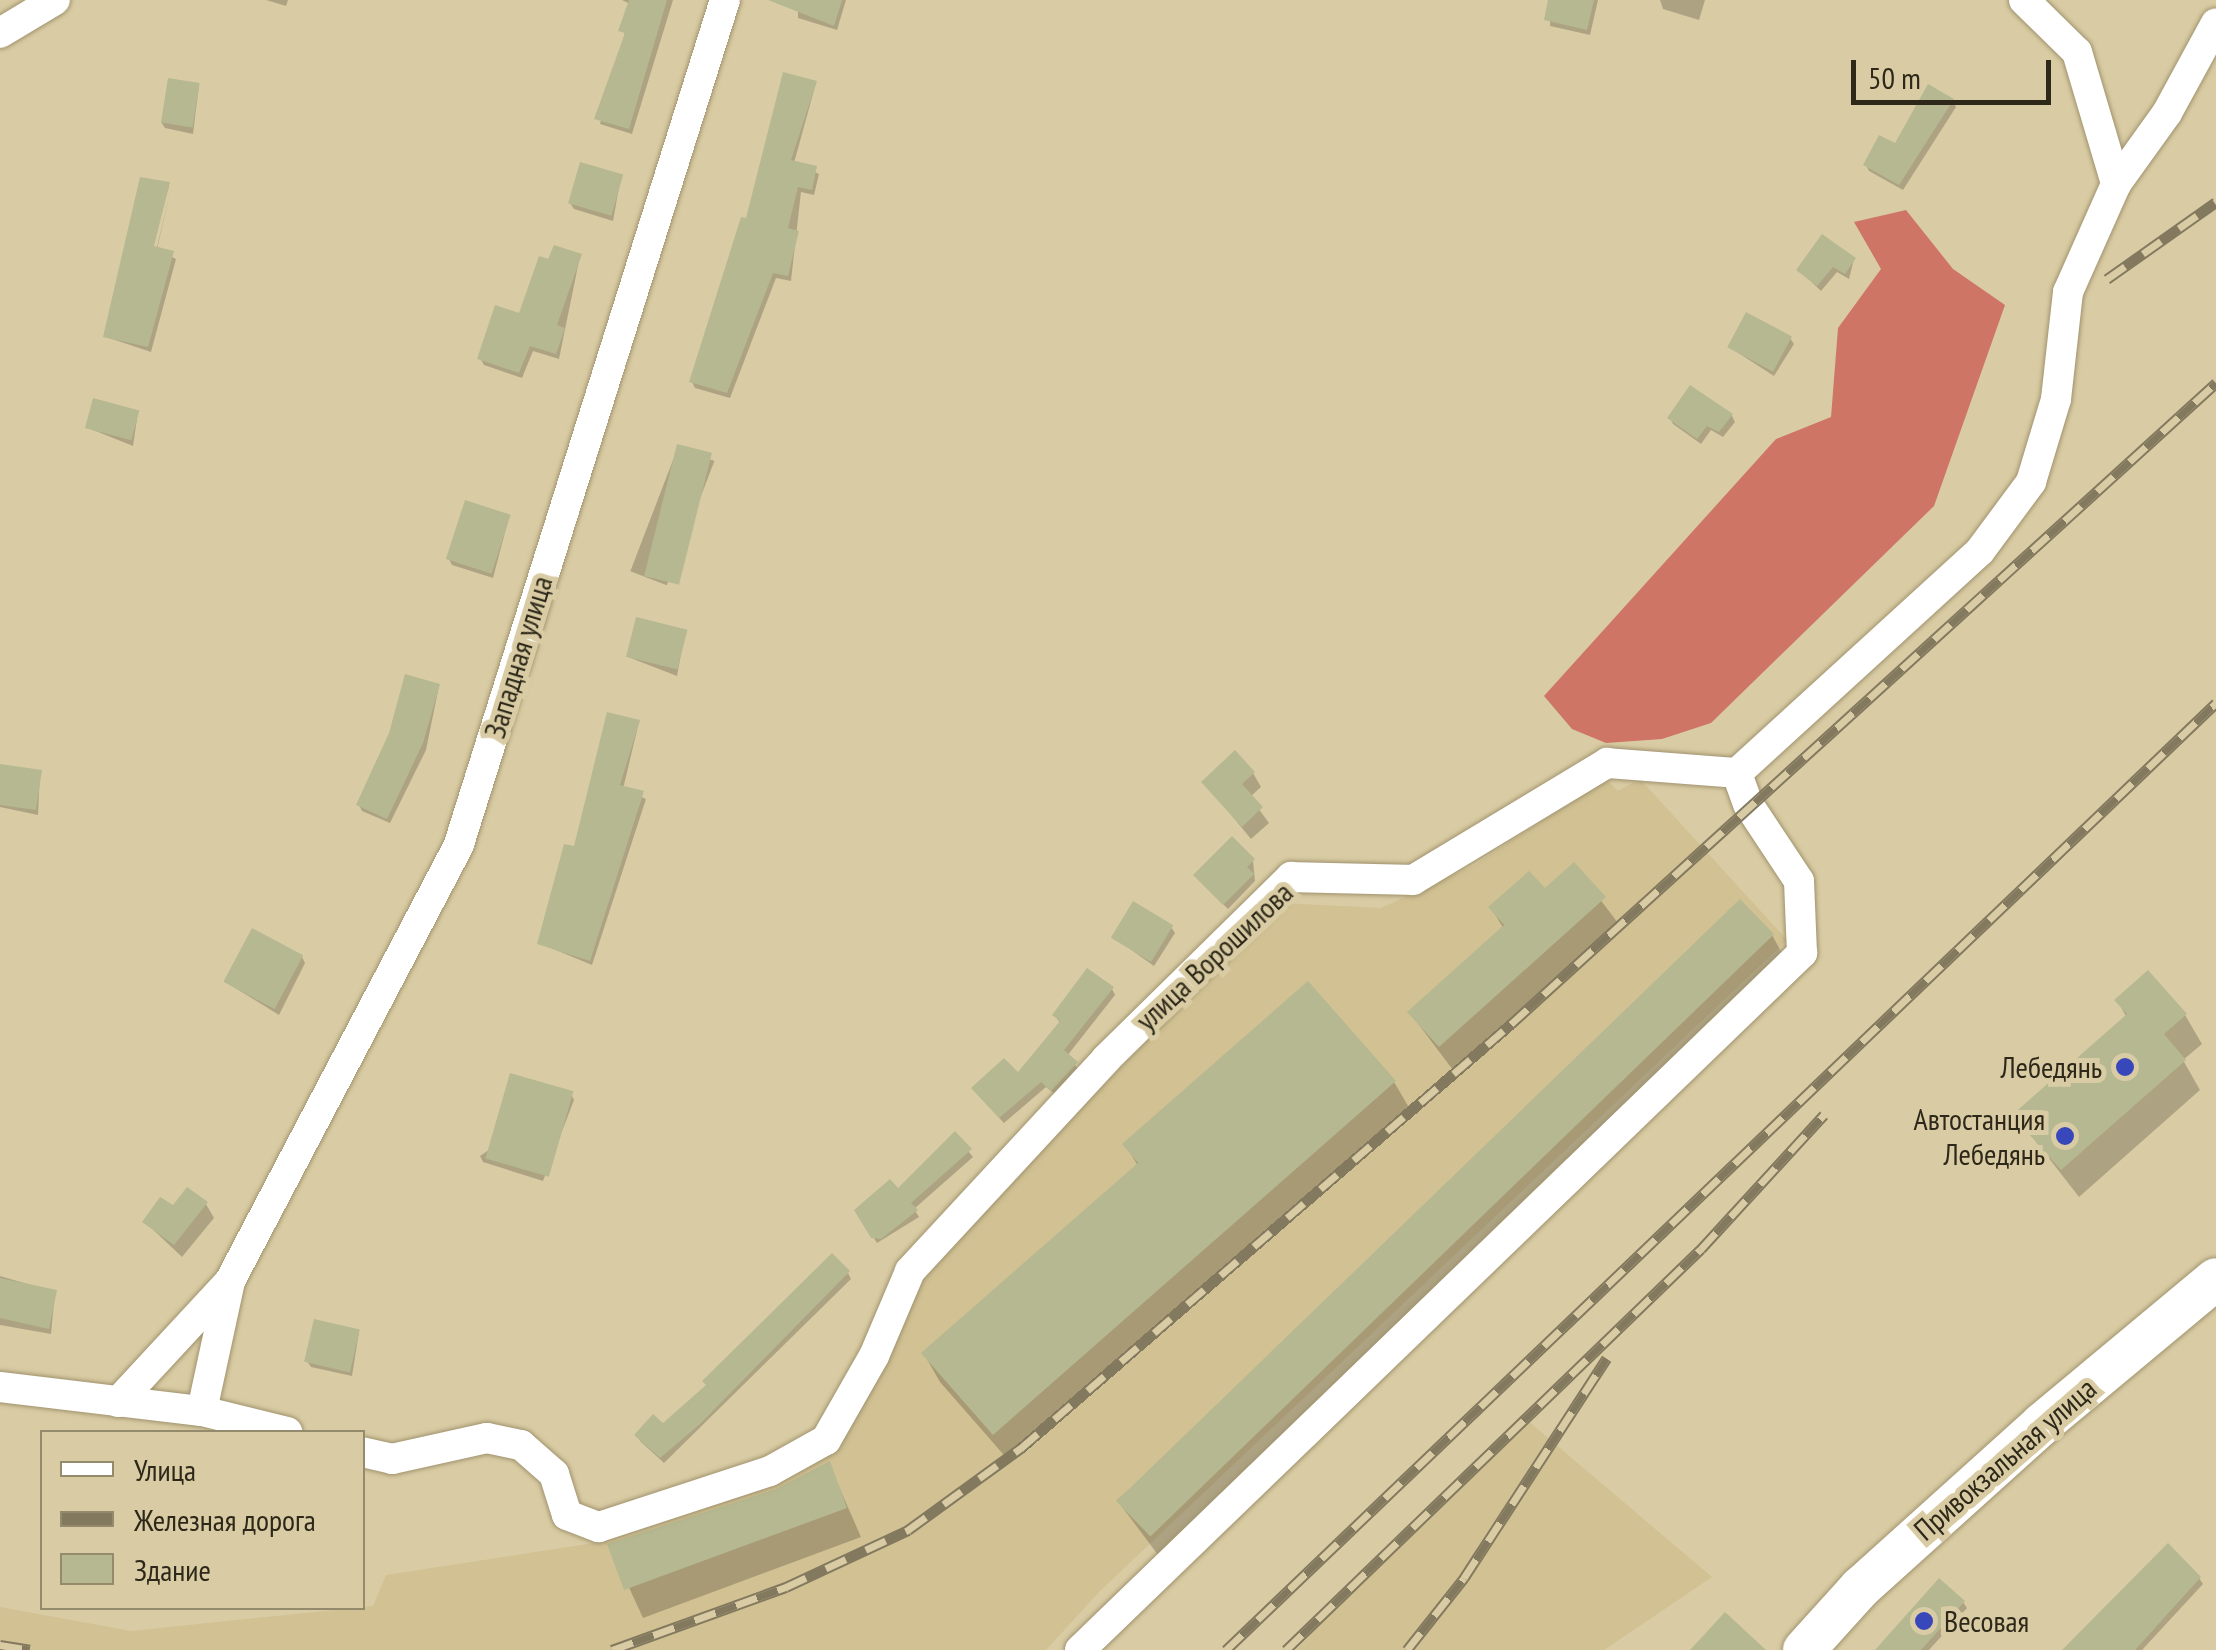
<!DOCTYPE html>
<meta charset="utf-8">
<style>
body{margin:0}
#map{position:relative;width:2216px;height:1650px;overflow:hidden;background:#d9cca4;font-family:"PT Sans Narrow",sans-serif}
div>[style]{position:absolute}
.built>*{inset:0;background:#d1c193}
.forest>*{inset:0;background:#ce7565}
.shadow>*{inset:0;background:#0003;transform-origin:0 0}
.building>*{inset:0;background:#b5b890;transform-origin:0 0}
.roads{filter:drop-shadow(0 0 2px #a0936e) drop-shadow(0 0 2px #a0936e)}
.street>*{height:30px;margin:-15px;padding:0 15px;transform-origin:15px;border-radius:15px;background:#fff}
.secondary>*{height:42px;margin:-21px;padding:0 21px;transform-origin:21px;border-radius:21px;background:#fff}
.rail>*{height:11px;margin-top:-5.5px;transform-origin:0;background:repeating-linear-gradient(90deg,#d9cca4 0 22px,#82795e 0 44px);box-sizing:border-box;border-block:2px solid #82795e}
.dots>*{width:28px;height:28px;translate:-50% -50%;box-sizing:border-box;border:5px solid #d9cca4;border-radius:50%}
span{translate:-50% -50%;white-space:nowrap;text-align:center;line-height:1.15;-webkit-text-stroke:10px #d9cca4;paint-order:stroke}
.street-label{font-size:30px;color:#2d2819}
.poi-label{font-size:30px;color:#2d2819}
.right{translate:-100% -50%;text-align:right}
.left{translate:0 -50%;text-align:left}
.legend{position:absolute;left:40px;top:1430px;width:325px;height:180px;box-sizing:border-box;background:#d9cca4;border:2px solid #948a6c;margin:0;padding:12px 18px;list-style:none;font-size:30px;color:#2d2819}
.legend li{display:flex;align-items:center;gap:20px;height:50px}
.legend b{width:50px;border:2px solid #948a6c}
.scale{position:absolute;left:1851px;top:60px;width:200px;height:45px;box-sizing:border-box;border:5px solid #2d2819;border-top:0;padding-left:12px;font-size:30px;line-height:35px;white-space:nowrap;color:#2d2819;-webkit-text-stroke:8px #d9cca4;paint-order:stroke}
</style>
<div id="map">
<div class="built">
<div style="clip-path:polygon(1606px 779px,1618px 791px,1640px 779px,1787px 940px,1100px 1591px,1046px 1650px,0 1650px,0 1607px,131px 1631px,373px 1606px,386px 1575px,607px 1541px,823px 1459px,884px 1369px,927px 1265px,1282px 903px,1381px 908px,1473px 866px)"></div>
<div style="clip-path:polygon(1521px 1415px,1712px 1577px,1604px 1650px,1296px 1650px)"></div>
</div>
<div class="forest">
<div style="clip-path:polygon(1906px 210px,1953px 269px,2005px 305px,1934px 506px,1711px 723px,1662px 739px,1606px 743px,1572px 729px,1544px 696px,1776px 439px,1831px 417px,1838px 328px,1881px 269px,1854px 222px)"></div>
</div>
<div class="shadow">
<div style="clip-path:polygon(266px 0,288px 0,286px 6px)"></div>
<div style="clip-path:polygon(673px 0,632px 134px,600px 124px,624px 36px,630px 4px,622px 0)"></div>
<div style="clip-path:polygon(798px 0,846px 0,837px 30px,798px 18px)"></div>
<div style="clip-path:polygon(1551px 0,1598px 0,1590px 35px,1550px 26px)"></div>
<div style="clip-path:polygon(1660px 0,1705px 0,1699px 20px,1663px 9px)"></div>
<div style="clip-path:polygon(816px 83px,794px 163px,819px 174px,814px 195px,801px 192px,791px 281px,776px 278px,730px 398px,695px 388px,692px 382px,748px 221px)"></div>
<div style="clip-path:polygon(199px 85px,193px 134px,165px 128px,161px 122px)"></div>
<div style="clip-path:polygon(1953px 101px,1956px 107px,1903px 190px,1869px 171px,1866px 165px)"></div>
<div style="clip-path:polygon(621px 176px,613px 221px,574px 209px,570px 203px)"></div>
<div style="clip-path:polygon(142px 180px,169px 186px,149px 258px,154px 259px,171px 189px,157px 249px,176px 259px,151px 352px,106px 337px)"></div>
<div style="clip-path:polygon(580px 256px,559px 359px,533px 351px,522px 378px,484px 365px,480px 358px,521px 316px,550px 262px)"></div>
<div style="clip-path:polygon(1854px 259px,1849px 279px,1837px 272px,1821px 291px,1799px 270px)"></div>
<div style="clip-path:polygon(1790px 338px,1794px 344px,1774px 376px,1729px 347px)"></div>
<div style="clip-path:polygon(1691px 389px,1732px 416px,1735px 422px,1723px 437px,1711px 430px,1701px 444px,1673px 424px,1670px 418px)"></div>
<div style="clip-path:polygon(138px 412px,133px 446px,88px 428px)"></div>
<div style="left:678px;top:447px;width:39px;height:133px;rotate:21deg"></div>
<div style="clip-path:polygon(509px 517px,493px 578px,452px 565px,449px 559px)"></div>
<div style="clip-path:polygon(685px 632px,677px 676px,628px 657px)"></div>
<div style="clip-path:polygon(439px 686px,426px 750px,390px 823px,362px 811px,359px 805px,391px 734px)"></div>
<div style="clip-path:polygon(639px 722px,623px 789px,646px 799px,592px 965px,539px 943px,576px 849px)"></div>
<div style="clip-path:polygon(0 766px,40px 772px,38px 815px,0 807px)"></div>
<div style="clip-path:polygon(1253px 773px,1261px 787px,1250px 797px,1269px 823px,1251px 839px,1204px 782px)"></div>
<div style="clip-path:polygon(1253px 861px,1255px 881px,1228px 909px,1200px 881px)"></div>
<div style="clip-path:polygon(1574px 865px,1621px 927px,1456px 1074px,1410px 1013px,1504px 929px,1491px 908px,1545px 892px)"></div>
<div style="clip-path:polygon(1171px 927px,1175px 933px,1154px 966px,1113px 937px)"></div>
<div style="clip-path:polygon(1772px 935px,1788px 964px,1167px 1567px,1117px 1500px)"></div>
<div style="clip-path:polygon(302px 957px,305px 963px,279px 1015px,227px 983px)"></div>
<div style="clip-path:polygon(1112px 989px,1115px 995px,1067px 1056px,1079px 1070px,1056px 1095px,1046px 1087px,1004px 1123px,978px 1095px,1018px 1076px,1061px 1024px,1055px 1016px)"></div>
<div style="clip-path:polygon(2117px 1000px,2185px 1015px,2202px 1044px,2183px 1060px,2200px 1090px,2079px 1197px,2016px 1116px,2127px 1018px)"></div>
<div style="clip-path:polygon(1394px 1082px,1411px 1111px,1010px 1462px,940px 1382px,924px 1354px,1138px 1166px,1125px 1144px)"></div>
<div style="clip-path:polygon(571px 1094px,574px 1100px,543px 1181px,483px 1162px,480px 1156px)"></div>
<div style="clip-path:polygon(955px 1135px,973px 1157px,914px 1209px,919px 1217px,877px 1243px,857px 1210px,898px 1191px)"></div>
<div style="clip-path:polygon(206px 1204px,214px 1218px,182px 1257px,145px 1222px,174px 1208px)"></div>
<div style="clip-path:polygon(848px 1273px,851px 1279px,664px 1463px,640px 1441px,637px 1435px,663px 1426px)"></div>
<div style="clip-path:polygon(0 1276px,55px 1292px,51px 1334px,0 1325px)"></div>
<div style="clip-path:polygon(359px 1332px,352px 1376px,311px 1367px,307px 1361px)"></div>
<div style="clip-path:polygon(829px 1464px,861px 1537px,643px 1618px,610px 1546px,777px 1491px)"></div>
<div style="clip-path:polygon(2199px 1578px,2203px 1584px,2142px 1650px,2069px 1650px)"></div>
<div style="clip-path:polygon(1963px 1602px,1967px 1608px,1929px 1650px,1892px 1650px)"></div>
</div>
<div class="building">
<div style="clip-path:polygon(629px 0,667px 0,629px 129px,594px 119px,625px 33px,618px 31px)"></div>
<div style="clip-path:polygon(768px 0,842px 0,834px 26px)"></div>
<div style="clip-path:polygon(1548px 0,1594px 0,1587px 30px,1544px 20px)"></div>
<div style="clip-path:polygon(783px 72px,817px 81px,791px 160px,817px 166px,812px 190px,798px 187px,788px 228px,799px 231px,788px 276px,773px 273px,727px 393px,689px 382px,741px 217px,746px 218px)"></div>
<div style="left:168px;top:78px;width:32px;height:45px;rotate:9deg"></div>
<div style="clip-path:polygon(1928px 84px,1954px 99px,1899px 185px,1863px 165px,1879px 135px,1895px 143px)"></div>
<div style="left:580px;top:162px;width:45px;height:43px;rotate:16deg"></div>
<div style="clip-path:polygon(140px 177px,170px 182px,154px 246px,174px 251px,148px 347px,103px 337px)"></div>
<div style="clip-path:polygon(1822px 234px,1856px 258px,1845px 274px,1833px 267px,1817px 286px,1796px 270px)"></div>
<div style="clip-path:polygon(554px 245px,582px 254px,557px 325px,565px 328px,556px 354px,530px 346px,519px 373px,477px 359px,495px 305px,519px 313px,539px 256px,548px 259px)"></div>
<div style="left:1746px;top:312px;width:52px;height:40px;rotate:28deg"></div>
<div style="clip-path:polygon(1690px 385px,1733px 414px,1719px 432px,1707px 426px,1697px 439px,1667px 418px)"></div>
<div style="left:93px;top:398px;width:48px;height:31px;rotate:15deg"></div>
<div style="left:677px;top:444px;width:36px;height:136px;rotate:14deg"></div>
<div style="left:465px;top:500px;width:48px;height:62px;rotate:18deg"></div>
<div style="left:636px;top:617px;width:53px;height:41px;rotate:14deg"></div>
<div style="clip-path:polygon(405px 674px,440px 684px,423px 743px,387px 819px,356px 805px,389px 733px)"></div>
<div style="clip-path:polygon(607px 712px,640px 720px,620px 785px,644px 791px,590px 961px,537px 944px,564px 844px,574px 846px)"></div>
<div style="clip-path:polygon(1235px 750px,1255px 772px,1242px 784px,1263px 807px,1242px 827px,1201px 782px)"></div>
<div style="clip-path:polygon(0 764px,42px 770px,36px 810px,0 805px)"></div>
<div style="clip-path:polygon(1232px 836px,1255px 859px,1247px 867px,1254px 874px,1223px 905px,1193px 875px)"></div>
<div style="clip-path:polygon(1574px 862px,1606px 897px,1439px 1047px,1407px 1012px,1504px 925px,1488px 907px,1529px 871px,1545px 888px)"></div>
<div style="left:1740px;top:899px;width:49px;height:867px;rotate:46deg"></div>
<div style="left:1133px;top:901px;width:47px;height:43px;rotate:31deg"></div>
<div style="left:252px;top:928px;width:58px;height:61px;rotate:28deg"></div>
<div style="clip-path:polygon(1087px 968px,1114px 987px,1064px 1050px,1078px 1062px,1051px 1091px,1041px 1082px,999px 1118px,971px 1088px,1004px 1058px,1018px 1072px,1060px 1021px,1052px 1015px)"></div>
<div style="clip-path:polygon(2148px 970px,2187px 1014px,2164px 1034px,2186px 1060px,2061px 1170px,2012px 1115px,2127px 1014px,2114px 1000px)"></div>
<div style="clip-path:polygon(1308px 981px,1396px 1081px,993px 1435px,921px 1353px,1138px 1163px,1122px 1144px)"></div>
<div style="left:510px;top:1073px;width:66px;height:89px;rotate:16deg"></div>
<div style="clip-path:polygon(955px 1131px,972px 1149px,911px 1203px,918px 1210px,881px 1239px,871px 1238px,854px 1210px,890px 1179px,898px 1188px)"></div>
<div style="clip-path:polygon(187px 1187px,208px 1202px,174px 1245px,142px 1222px,160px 1197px,173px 1205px)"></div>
<div style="clip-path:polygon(832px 1253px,850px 1271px,700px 1424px,660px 1458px,634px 1435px,653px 1414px,663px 1423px,706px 1385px,702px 1381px)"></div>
<div style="clip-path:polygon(0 1278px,57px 1290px,49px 1329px,0 1318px)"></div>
<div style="left:314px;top:1319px;width:47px;height:44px;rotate:13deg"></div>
<div style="clip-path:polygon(830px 1461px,847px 1508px,624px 1590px,607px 1544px,776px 1489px)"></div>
<div style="clip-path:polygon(2168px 1543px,2201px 1577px,2135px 1650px,2062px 1650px)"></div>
<div style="clip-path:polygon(1939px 1578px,1965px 1601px,1921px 1650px,1875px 1650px)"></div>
<div style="clip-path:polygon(1725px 1612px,1766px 1650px,1690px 1650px)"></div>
</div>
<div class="roads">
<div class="street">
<div style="left:2024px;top:0;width:74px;rotate:44.5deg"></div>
<div style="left:2077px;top:52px;width:138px;rotate:73.5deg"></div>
<div style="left:0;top:33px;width:64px;rotate:-31deg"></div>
<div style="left:230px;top:1281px;width:493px;rotate:-62.3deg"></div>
<div style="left:459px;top:844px;width:885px;rotate:-72.51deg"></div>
<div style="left:0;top:1387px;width:203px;rotate:6.8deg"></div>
<div style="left:202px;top:1411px;width:88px;rotate:13.9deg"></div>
<div style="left:118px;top:1402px;width:165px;rotate:-47.2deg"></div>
<div style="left:230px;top:1281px;width:133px;rotate:102.2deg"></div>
<div style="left:362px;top:1452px;width:31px;rotate:13deg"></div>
<div style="left:392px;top:1459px;width:97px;rotate:-12.5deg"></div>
<div style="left:487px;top:1438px;width:35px;rotate:12deg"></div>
<div style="left:521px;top:1445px;width:44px;rotate:41.3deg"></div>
<div style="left:554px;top:1474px;width:43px;rotate:72.4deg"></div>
<div style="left:567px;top:1515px;width:34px;rotate:21deg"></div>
<div style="left:599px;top:1527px;width:180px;rotate:-18.1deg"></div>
<div style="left:770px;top:1471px;width:64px;rotate:-29deg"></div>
<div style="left:826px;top:1440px;width:97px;rotate:-60.3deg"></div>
<div style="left:874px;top:1356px;width:92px;rotate:-67deg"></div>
<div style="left:910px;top:1271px;width:289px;rotate:-47.2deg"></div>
<div style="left:1106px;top:1059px;width:260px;rotate:-44.5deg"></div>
<div style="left:1291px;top:877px;width:122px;rotate:1.4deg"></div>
<div style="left:1413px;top:880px;width:227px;rotate:-31.1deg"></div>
<div style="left:1607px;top:763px;width:130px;rotate:4.4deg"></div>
<div style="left:1737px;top:773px;width:329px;rotate:-42.4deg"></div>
<div style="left:1980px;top:551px;width:86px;rotate:-53.5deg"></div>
<div style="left:2031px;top:482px;width:87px;rotate:-73.2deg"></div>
<div style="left:2056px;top:399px;width:108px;rotate:-83.6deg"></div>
<div style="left:2068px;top:292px;width:118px;rotate:-66deg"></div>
<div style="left:2116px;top:184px;width:87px;rotate:-54.3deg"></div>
<div style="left:2167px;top:113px;width:102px;rotate:-61.4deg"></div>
<div style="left:1080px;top:1650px;width:1004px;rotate:-43.99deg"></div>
<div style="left:1802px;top:953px;width:72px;rotate:-92.4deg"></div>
<div style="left:1799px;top:881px;width:92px;rotate:-123.5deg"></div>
<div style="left:1748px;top:804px;width:33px;rotate:-110deg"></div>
</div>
<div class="secondary">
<div style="left:1804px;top:1650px;width:84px;rotate:-47.9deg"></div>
<div style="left:1860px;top:1588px;width:245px;rotate:-42deg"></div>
<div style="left:2042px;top:1424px;width:226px;rotate:-39.8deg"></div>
</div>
</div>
<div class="rail">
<div style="left:2107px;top:279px;width:133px;rotate:-35.2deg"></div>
<div style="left:0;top:1645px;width:30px;rotate:9deg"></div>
<div style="left:612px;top:1650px;width:185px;rotate:-19.9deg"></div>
<div style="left:786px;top:1587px;width:135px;rotate:-25deg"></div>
<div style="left:908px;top:1530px;width:140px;rotate:-36deg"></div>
<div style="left:1021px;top:1448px;width:648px;rotate:-40.87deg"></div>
<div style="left:1511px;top:1024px;width:953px;rotate:-42.28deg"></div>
<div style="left:1226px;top:1650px;width:1370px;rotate:-43.73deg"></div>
<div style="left:1286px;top:1650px;width:577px;rotate:-44.02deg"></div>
<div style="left:1701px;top:1249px;width:182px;rotate:-47.5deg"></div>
<div style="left:1407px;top:1650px;width:92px;rotate:-51.6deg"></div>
<div style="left:1464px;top:1578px;width:262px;rotate:-57deg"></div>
</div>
<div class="dots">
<div style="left:2125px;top:1067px;background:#3847ba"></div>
<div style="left:2065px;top:1136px;background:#3847ba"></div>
<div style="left:1924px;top:1621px;background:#3847ba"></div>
</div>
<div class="street-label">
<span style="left:518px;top:657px;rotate:-73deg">Западная улица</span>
<span style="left:1214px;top:956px;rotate:-43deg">улица Ворошилова</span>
<span style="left:2005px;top:1459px;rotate:-41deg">Привокзальная улица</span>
</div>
<div class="poi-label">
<span class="right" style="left:2102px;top:1067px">Лебедянь</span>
<span class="right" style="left:2045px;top:1136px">Автостанция<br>Лебедянь</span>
<span class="left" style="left:1944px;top:1621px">Весовая</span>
</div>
<ul class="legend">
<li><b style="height:12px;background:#fff"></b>Улица</li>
<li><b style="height:12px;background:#82795e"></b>Железная дорога</li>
<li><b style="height:28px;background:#b5b890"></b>Здание</li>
</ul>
<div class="scale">50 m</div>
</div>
